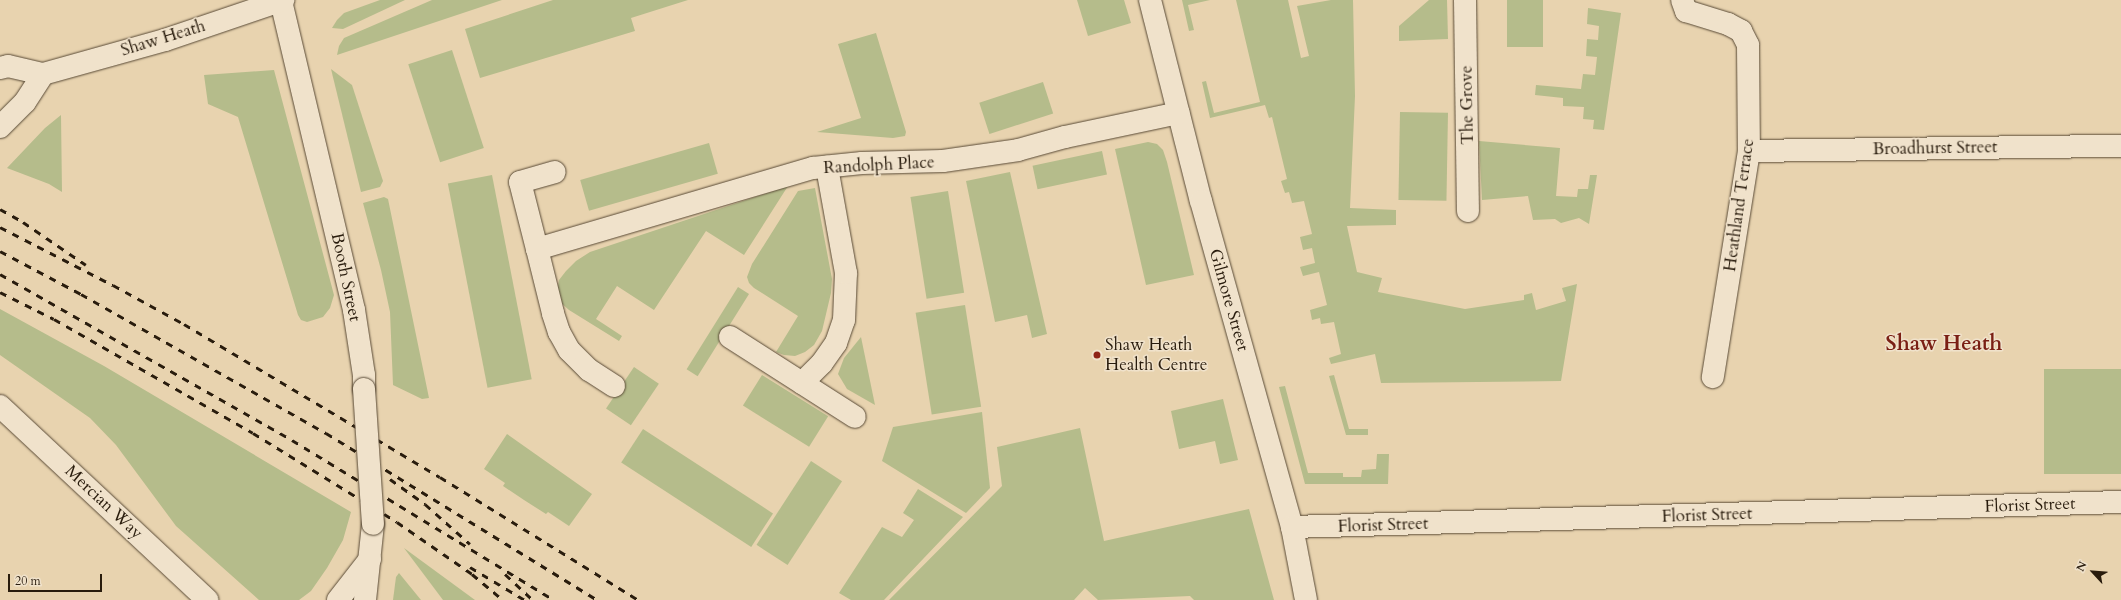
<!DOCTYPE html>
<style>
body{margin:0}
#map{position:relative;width:2121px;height:600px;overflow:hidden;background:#e8d3af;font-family:Cardo,serif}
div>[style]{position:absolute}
.green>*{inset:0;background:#b5bc8b;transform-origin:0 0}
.roads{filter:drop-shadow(0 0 1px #594a36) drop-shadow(0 0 1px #594a36)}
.minor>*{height:22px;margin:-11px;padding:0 11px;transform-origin:11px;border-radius:11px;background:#f0e2cb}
.secondary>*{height:22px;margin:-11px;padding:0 11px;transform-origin:11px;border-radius:11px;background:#f0e2cb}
.rail>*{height:3px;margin-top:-1.5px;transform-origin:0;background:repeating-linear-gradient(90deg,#291c0d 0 7px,transparent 0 14px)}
.bridges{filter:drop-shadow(0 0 1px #594a36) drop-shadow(0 0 1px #594a36)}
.minor-bridge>*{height:22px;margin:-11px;padding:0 11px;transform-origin:11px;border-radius:11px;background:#f0e2cb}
.dots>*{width:11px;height:11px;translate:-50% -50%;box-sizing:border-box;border:2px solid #f0e2cb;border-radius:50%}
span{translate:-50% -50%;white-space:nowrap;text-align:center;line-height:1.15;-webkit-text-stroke:3px #f0e2cb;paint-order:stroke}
.street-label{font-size:17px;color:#291c0d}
.poi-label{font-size:17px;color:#291c0d}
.left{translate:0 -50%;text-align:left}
.district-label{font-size:21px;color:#7a1f14;font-weight:700}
.north{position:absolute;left:2073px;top:552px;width:40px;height:40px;-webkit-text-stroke:3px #f0e2cb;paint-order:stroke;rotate:296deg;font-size:11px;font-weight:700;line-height:16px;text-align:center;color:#291c0d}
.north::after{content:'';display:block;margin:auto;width:14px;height:18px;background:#291c0d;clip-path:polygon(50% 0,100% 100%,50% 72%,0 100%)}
.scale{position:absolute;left:8px;top:574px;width:94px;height:18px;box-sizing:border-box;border:2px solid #291c0d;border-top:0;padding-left:5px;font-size:12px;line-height:14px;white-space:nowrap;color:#291c0d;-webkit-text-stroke:3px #f0e2cb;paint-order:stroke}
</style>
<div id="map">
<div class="green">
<div style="clip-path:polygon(380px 0,405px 0,343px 29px,332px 28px,337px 20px,344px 13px)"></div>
<div style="clip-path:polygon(432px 0,502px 0,337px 55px,339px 46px,344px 38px)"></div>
<div style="clip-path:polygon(553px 0,688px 0,631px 18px,635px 31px,480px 78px,465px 29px)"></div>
<div style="clip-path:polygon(1077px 0,1124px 0,1131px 23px,1088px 36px)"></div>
<div style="clip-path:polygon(1182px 0,1210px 0,1188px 5px,1194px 30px,1189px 31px)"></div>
<div style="clip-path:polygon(1236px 0,1288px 0,1301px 58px,1309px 56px,1297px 6px,1331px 0,1353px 0,1355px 96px,1350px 208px,1396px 210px,1396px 225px,1347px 226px,1357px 272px,1382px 278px,1378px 292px,1465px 309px,1524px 300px,1524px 295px,1532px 293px,1536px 310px,1566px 301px,1562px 288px,1577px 284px,1561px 381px,1381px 383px,1375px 354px,1331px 364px,1329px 358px,1341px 354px,1334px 322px,1321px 324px,1320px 318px,1312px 320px,1310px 310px,1327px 305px,1319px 272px,1303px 276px,1300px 267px,1315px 263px,1312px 248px,1303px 250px,1300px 237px,1312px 234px,1304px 201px,1292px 203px,1289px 192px,1285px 193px,1281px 181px,1287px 179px,1272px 117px,1269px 118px,1265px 105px,1210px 118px,1202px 82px,1206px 81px,1214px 113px,1260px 102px)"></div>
<div style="clip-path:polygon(1429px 0,1447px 0,1448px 39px,1399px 41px,1399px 26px)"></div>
<div style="left:1507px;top:0;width:36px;height:47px"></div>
<div style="clip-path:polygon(1588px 8px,1621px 13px,1604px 130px,1593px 129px,1594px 120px,1583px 119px,1584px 107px,1563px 106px,1563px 98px,1535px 95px,1536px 85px,1581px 89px,1583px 74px,1595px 75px,1597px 57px,1586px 56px,1587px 39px,1598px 40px,1599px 26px,1587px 24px)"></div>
<div style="clip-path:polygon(876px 33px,906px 132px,905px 136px,893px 138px,817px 132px,861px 118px,838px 44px)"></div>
<div style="left:452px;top:50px;width:103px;height:46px;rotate:72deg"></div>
<div style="clip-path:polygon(331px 69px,352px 85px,383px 181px,380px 187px,361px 192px)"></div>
<div style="clip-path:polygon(274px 70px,334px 295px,330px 308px,323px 317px,307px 322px,301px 320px,298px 315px,238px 117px,208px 104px,204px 75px)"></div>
<div style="left:1043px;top:82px;width:33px;height:67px;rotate:72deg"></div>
<div style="left:1400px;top:112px;width:48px;height:88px;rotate:1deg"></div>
<div style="clip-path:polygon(61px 115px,62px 192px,49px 184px,7px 168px,45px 128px)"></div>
<div style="clip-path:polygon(1479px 141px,1560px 148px,1556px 196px,1577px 197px,1578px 189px,1588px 189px,1590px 175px,1597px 175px,1589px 224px,1579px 218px,1561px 223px,1555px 219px,1533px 220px,1528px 196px,1482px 200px)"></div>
<div style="clip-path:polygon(1148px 142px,1157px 144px,1163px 150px,1167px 162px,1194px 275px,1146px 285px,1115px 149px)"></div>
<div style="left:709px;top:143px;width:32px;height:134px;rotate:74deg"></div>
<div style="left:1102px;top:151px;width:24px;height:71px;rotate:78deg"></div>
<div style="clip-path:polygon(1010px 172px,1047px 334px,1032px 338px,1027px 315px,995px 322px,966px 181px)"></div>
<div style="left:492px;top:175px;width:208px;height:45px;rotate:79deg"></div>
<div style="clip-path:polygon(788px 186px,744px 255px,706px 231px,654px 310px,617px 286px,596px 319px,622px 336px,619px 341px,569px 310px,560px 302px,557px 292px,559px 280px,566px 271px,576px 261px,590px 252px)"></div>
<div style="clip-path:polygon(815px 188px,832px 279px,831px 293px,822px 331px,814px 345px,805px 352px,795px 356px,784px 355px,776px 352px,798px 316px,754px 288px,749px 283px,747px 277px,752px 264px,798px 191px)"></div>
<div style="left:948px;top:191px;width:103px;height:38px;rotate:81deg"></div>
<div style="clip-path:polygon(384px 197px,388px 199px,429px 398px,422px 399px,393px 385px,390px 312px,381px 270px,363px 203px)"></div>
<div style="left:738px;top:287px;width:13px;height:97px;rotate:32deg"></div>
<div style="left:965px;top:305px;width:103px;height:50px;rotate:81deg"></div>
<div style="clip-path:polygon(0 309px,104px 366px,351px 512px,343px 540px,327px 568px,311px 591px,299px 600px,259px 600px,176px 526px,116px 445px,90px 418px,0 355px)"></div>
<div style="clip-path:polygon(861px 337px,875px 405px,847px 389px,838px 374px,844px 358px)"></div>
<div style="left:634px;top:367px;width:30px;height:50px;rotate:34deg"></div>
<div style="left:2121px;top:369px;width:105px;height:77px;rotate:90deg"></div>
<div style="left:762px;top:375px;width:78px;height:36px;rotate:32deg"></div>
<div style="clip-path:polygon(1334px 375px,1349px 429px,1368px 429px,1368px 435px,1346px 435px,1329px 376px)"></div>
<div style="clip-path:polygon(1285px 386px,1308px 473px,1343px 473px,1343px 477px,1361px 477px,1362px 470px,1376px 469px,1377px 454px,1389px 454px,1388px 484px,1305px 484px,1279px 387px)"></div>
<div style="clip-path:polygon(1223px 399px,1238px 460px,1220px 464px,1215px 441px,1179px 449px,1171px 411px)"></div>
<div style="clip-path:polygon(982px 412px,990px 488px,966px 513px,882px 461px,893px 427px)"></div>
<div style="clip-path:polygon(1080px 428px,1104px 541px,1249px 509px,1274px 600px,1194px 600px,1190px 596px,1098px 600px,1085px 588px,1074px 600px,889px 600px,1002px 486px,997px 447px)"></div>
<div style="left:643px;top:429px;width:155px;height:40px;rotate:33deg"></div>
<div style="clip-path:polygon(507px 434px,592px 494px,569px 526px,548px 512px,546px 514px,524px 500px,503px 486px,505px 483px,484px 469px)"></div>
<div style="left:811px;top:461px;width:37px;height:100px;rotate:33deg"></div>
<div style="clip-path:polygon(918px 489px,963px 517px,884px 600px,851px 600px,839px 593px,882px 527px,902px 537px,914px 520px,903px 513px)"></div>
<div style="clip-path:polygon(404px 548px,475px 600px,443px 600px)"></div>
<div style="clip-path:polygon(399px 573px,421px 600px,393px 600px,396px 577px)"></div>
</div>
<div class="roads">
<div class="minor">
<div style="left:1150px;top:0;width:207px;rotate:75.8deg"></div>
<div style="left:1201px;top:201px;width:338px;rotate:74.4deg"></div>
<div style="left:1292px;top:527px;width:74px;rotate:79.1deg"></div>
<div style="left:1465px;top:0;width:211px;rotate:89.2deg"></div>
<div style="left:1682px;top:0;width:12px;rotate:70deg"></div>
<div style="left:1686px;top:11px;width:44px;rotate:17.2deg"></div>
<div style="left:1728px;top:24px;width:15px;rotate:28deg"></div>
<div style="left:1741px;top:31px;width:16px;rotate:63deg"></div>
<div style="left:1748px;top:45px;width:106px;rotate:89.5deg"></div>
<div style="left:1749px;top:151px;width:229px;rotate:99.1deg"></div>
<div style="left:281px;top:1px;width:318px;rotate:76.7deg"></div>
<div style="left:354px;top:310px;width:66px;rotate:81.3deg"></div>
<div style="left:364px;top:375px;width:14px;rotate:90deg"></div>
<div style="left:1749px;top:151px;width:372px;rotate:-0.8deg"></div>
<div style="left:537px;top:249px;width:69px;rotate:-104.2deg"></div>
<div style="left:520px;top:182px;width:36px;rotate:-16deg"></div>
<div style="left:730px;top:337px;width:148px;rotate:32.6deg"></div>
<div style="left:802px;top:383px;width:28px;rotate:-45deg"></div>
<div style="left:822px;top:363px;width:24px;rotate:-55deg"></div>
<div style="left:836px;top:343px;width:24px;rotate:-71deg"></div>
<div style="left:844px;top:320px;width:47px;rotate:-87.6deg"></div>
<div style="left:846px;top:273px;width:108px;rotate:-100.2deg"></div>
<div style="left:614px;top:386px;width:30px;rotate:-147deg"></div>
<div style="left:589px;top:370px;width:28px;rotate:-135deg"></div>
<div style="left:569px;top:350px;width:21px;rotate:-119deg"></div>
<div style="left:559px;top:332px;width:20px;rotate:-108deg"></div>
<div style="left:553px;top:313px;width:66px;rotate:-104deg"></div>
<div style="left:537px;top:249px;width:288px;rotate:-16.4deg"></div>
<div style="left:813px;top:168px;width:49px;rotate:-5.8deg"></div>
<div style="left:862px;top:163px;width:81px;rotate:-1.4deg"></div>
<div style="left:943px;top:161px;width:76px;rotate:-8.3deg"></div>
<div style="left:1018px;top:150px;width:49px;rotate:-15.5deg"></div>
<div style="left:1065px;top:137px;width:116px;rotate:-11.9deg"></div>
<div style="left:1292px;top:527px;width:829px;rotate:-1.73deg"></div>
<div style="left:338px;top:600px;width:52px;rotate:-52deg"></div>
<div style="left:365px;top:600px;width:76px;rotate:-84deg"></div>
</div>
<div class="secondary">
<div style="left:0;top:68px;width:8px;rotate:-14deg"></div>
<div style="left:8px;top:66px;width:36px;rotate:13deg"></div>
<div style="left:43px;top:74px;width:127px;rotate:-15.6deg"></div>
<div style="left:165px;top:40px;width:125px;rotate:-18.7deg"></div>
<div style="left:0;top:127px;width:35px;rotate:-45deg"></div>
<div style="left:25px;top:102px;width:33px;rotate:-57deg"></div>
<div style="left:0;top:406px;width:284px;rotate:43.1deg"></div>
</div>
</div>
<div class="rail">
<div style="left:0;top:209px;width:26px;rotate:29deg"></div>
<div style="left:23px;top:222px;width:76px;rotate:34.3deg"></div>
<div style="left:0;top:227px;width:127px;rotate:27.2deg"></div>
<div style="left:113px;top:285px;width:81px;rotate:28.8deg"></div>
<div style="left:184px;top:324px;width:298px;rotate:30.9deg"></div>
<div style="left:440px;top:477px;width:233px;rotate:31.8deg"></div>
<div style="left:0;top:251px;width:92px;rotate:28deg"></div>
<div style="left:81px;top:294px;width:282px;rotate:29.6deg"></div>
<div style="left:326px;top:433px;width:318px;rotate:31.6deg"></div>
<div style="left:0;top:274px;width:336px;rotate:29.6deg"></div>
<div style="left:292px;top:440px;width:307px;rotate:31.4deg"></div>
<div style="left:0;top:292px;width:60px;rotate:26.6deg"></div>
<div style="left:54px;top:319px;width:229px;rotate:29.8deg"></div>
<div style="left:253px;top:433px;width:169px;rotate:31.7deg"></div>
<div style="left:397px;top:522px;width:91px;rotate:34.7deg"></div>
<div style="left:472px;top:574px;width:40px;rotate:40deg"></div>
<div style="left:390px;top:479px;width:43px;rotate:35.5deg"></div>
<div style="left:425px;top:504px;width:60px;rotate:41.6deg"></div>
<div style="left:470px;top:567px;width:64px;rotate:31deg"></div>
<div style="left:505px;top:574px;width:38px;rotate:43deg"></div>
</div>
<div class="bridges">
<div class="minor-bridge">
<div style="left:364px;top:389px;width:135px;rotate:86.2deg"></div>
</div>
</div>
<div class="dots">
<div style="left:1097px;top:355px;background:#8f2418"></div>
</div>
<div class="street-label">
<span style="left:163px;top:38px;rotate:-17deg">Shaw Heath</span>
<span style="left:1467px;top:105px;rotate:-91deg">The Grove</span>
<span style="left:1935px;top:148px;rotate:-1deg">Broadhurst Street</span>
<span style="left:879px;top:165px;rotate:-3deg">Randolph Place</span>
<span style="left:1739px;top:205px;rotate:-82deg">Heathland Terrace</span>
<span style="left:346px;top:277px;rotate:78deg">Booth Street</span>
<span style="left:1229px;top:300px;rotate:74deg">Gilmore Street</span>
<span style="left:104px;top:502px;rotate:43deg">Mercian Way</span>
<span style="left:2030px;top:505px;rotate:-2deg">Florist Street</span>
<span style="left:1707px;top:515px;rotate:-2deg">Florist Street</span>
<span style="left:1383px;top:525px;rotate:-2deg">Florist Street</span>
</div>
<div class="poi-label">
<span class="left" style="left:1105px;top:355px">Shaw Heath<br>Health Centre</span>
</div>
<div class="district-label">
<span style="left:1944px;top:344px">Shaw Heath</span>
</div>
<div class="north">N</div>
<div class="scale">20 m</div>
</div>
